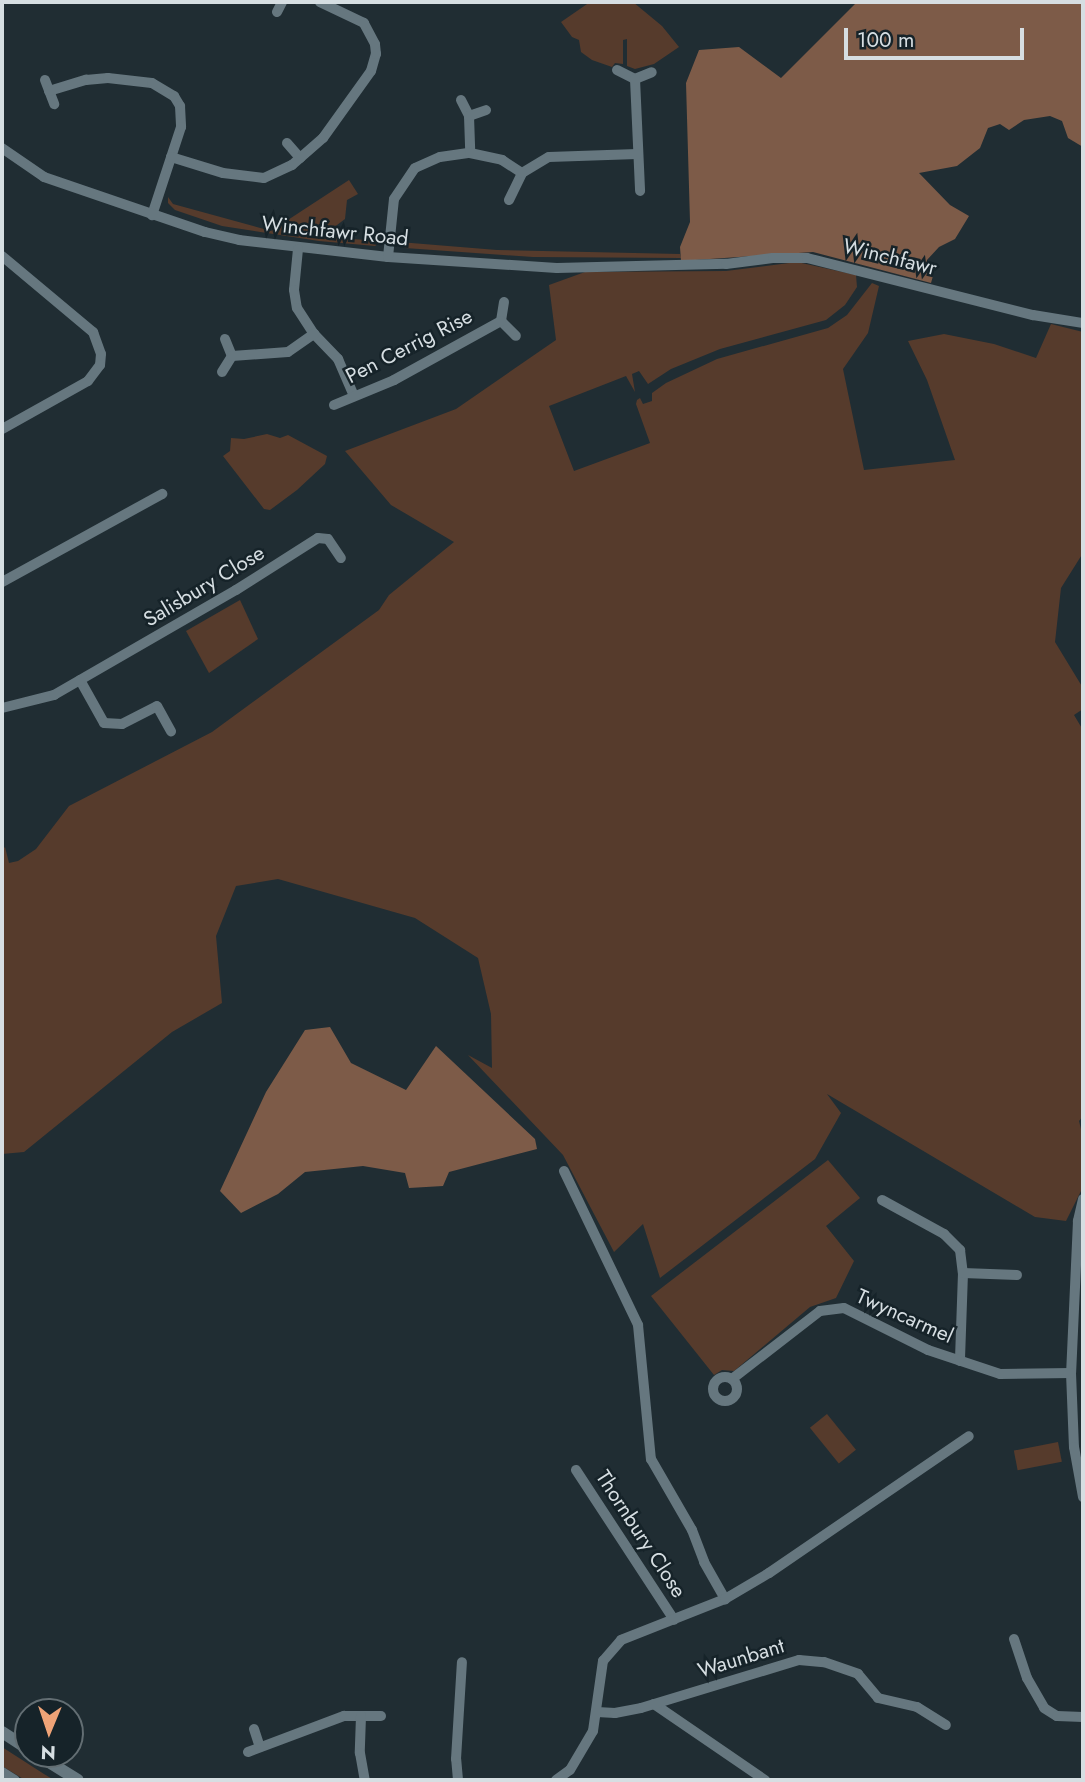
<!DOCTYPE html>
<style>
body{margin:0}
#map{position:relative;width:1085px;height:1782px;overflow:hidden;background:#202d33;font-family:Jost,sans-serif}
div>[style]{position:absolute}
.green>*{inset:0;background:#563b2c;transform-origin:0 0}
.forest>*{inset:0;background:#7d5b48}
.minor>*{height:10px;margin:-5px;padding:0 5px;transform-origin:5px;border-radius:5px;background:#66777f}
.minor>.ring{margin:-5px;padding:0;box-sizing:content-box;background:none;border:10px solid #66777f;border-radius:50%}
.tertiary>*{height:12px;margin:-6px;padding:0 6px;transform-origin:6px;border-radius:6px;background:#66777f}
span{translate:-50% -50%;white-space:nowrap;text-align:center;line-height:1.15;-webkit-text-stroke:5px #162329;paint-order:stroke}
.street-label{font-size:21px;color:#d6dee2}
.frame{position:absolute;inset:0;border:4px solid #d6dee2;pointer-events:none}
.north{position:absolute;left:14px;top:1698px;width:70px;height:70px;box-sizing:border-box;background:#162329;border:2px solid #636e73;border-radius:50%;rotate:182deg;font-size:19px;font-weight:700;line-height:28px;text-align:center;color:#d6dee2}
.north::after{content:'';display:block;margin:auto;width:24px;height:32px;background:#efa377;clip-path:polygon(50% 0,100% 100%,50% 72%,0 100%)}
.scale{position:absolute;left:844px;top:28px;width:180px;height:32px;box-sizing:border-box;border:4px solid #d6dee2;border-top:0;padding-left:9px;font-size:21px;line-height:24px;white-space:nowrap;color:#d6dee2;-webkit-text-stroke:5px #162329;paint-order:stroke}
</style>
<div id="map">
<div class="green">
<div style="clip-path:polygon(590px 2px,633px 2px,662px 26px,679px 47px,654px 64px,635px 69px,627px 66px,627px 39px,623px 40px,623px 64px,615px 63px,612px 67px,592px 60px,581px 52px,579px 40px,572px 37px,561px 22px)"></div>
<div style="clip-path:polygon(349px 180px,358px 194px,347px 200px,345px 219px,321px 237px,381px 241px,375px 246px,319px 241px,222px 226px,175px 210px,168px 203px,168px 197px,173px 204px,271px 231px)"></div>
<div style="clip-path:polygon(399px 242px,497px 250px,680px 254px,681px 258px,533px 257px,405px 248px)"></div>
<div style="clip-path:polygon(797px 262px,856px 275px,857px 287px,845px 305px,826px 320px,720px 349px,671px 369px,648px 384px,639px 371px,632px 374px,635px 392px,626px 376px,549px 406px,574px 471px,650px 443px,636px 404px,637px 400px,640px 398px,643px 404px,652px 401px,652px 393px,666px 383px,717px 359px,828px 328px,847px 315px,872px 283px,879px 286px,868px 333px,843px 369px,864px 470px,955px 460px,927px 380px,908px 341px,944px 334px,994px 344px,1036px 358px,1051px 324px,1083px 332px,1083px 553px,1061px 588px,1055px 642px,1083px 688px,1083px 709px,1074px 715px,1083px 730px,1083px 1116px,1079px 1121px,1083px 1137px,1083px 1187px,1066px 1221px,1035px 1217px,827px 1094px,841px 1113px,815px 1159px,660px 1278px,643px 1224px,614px 1252px,563px 1155px,468px 1055px,492px 1068px,491px 1014px,478px 958px,415px 918px,278px 879px,236px 886px,216px 936px,222px 1003px,172px 1032px,24px 1152px,2px 1154px,2px 850px,5px 847px,9px 863px,18px 861px,36px 849px,69px 806px,212px 732px,379px 610px,389px 595px,454px 542px,391px 505px,345px 451px,456px 409px,556px 340px,549px 285px,585px 272px,726px 271px)"></div>
<div style="clip-path:polygon(267px 434px,280px 438px,288px 435px,327px 456px,325px 464px,297px 490px,270px 510px,264px 509px,223px 456px,230px 451px,231px 438px,244px 439px)"></div>
<div style="clip-path:polygon(240px 600px,258px 639px,209px 673px,186px 631px)"></div>
<div style="clip-path:polygon(828px 1160px,860px 1198px,826px 1226px,854px 1261px,836px 1298px,810px 1307px,734px 1371px,722px 1370px,714px 1375px,651px 1296px)"></div>
<div style="left:827px;top:1414px;width:46px;height:22px;rotate:51deg"></div>
<div style="left:1058px;top:1442px;width:20px;height:45px;rotate:79deg"></div>
<div style="clip-path:polygon(2px 1747px,44px 1774px,54px 1780px,25px 1780px,2px 1766px)"></div>
</div>
<div class="forest">
<div style="clip-path:polygon(857px 2px,1083px 2px,1083px 147px,1068px 138px,1062px 121px,1050px 116px,1024px 120px,1009px 130px,1000px 124px,988px 128px,980px 148px,957px 166px,919px 173px,950px 205px,969px 216px,955px 239px,939px 247px,927px 260px,926px 268px,933px 276px,931px 283px,813px 252px,681px 261px,680px 247px,690px 222px,686px 83px,699px 50px,739px 47px,781px 78px)"></div>
<div style="clip-path:polygon(330px 1027px,351px 1063px,406px 1090px,436px 1046px,535px 1139px,537px 1149px,449px 1172px,443px 1186px,409px 1188px,405px 1173px,363px 1166px,305px 1172px,278px 1194px,241px 1213px,220px 1191px,266px 1092px,305px 1030px)"></div>
</div>
<div class="minor">
<div style="left:277px;top:12px;width:11px;rotate:-63deg"></div>
<div style="left:617px;top:70px;width:20px;rotate:27deg"></div>
<div style="left:635px;top:79px;width:18px;rotate:-22deg"></div>
<div style="left:635px;top:79px;width:112px;rotate:87.4deg"></div>
<div style="left:45px;top:80px;width:26px;rotate:69deg"></div>
<div style="left:49px;top:91px;width:39px;rotate:-17deg"></div>
<div style="left:86px;top:80px;width:22px;rotate:-5deg"></div>
<div style="left:108px;top:78px;width:44px;rotate:6.5deg"></div>
<div style="left:152px;top:83px;width:26px;rotate:31deg"></div>
<div style="left:174px;top:96px;width:12px;rotate:59deg"></div>
<div style="left:180px;top:106px;width:21px;rotate:87deg"></div>
<div style="left:181px;top:127px;width:93px;rotate:108.2deg"></div>
<div style="left:461px;top:100px;width:18px;rotate:63deg"></div>
<div style="left:469px;top:116px;width:37px;rotate:88deg"></div>
<div style="left:469px;top:116px;width:18px;rotate:-19deg"></div>
<div style="left:287px;top:143px;width:20px;rotate:49deg"></div>
<div style="left:2px;top:148px;width:51px;rotate:34.6deg"></div>
<div style="left:44px;top:177px;width:170px;rotate:18.9deg"></div>
<div style="left:205px;top:232px;width:35px;rotate:13deg"></div>
<div style="left:239px;top:240px;width:150px;rotate:6.5deg"></div>
<div style="left:388px;top:257px;width:169px;rotate:3.7deg"></div>
<div style="left:557px;top:268px;width:169px;rotate:-1.4deg"></div>
<div style="left:726px;top:264px;width:47px;rotate:-7.3deg"></div>
<div style="left:773px;top:258px;width:34px"></div>
<div style="left:807px;top:258px;width:233px;rotate:14.2deg"></div>
<div style="left:1033px;top:315px;width:51px;rotate:9.1deg"></div>
<div style="left:171px;top:157px;width:54px;rotate:17.1deg"></div>
<div style="left:223px;top:173px;width:41px;rotate:7deg"></div>
<div style="left:264px;top:178px;width:31px;rotate:-25deg"></div>
<div style="left:292px;top:165px;width:41px;rotate:-41.1deg"></div>
<div style="left:323px;top:138px;width:82px;rotate:-54.4deg"></div>
<div style="left:371px;top:71px;width:18px;rotate:-74deg"></div>
<div style="left:376px;top:54px;width:10px;rotate:-96deg"></div>
<div style="left:375px;top:44px;width:24px;rotate:-118deg"></div>
<div style="left:364px;top:23px;width:49px;rotate:-154.5deg"></div>
<div style="left:509px;top:200px;width:30px;rotate:-64deg"></div>
<div style="left:522px;top:173px;width:31px;rotate:-31deg"></div>
<div style="left:549px;top:157px;width:88px;rotate:-2deg"></div>
<div style="left:298px;top:249px;width:41px;rotate:95.6deg"></div>
<div style="left:294px;top:290px;width:18px;rotate:81deg"></div>
<div style="left:297px;top:308px;width:31px;rotate:57deg"></div>
<div style="left:314px;top:334px;width:35px;rotate:46deg"></div>
<div style="left:338px;top:359px;width:40px;rotate:66.6deg"></div>
<div style="left:2px;top:256px;width:119px;rotate:39.9deg"></div>
<div style="left:93px;top:332px;width:23px;rotate:70deg"></div>
<div style="left:101px;top:354px;width:11px;rotate:95deg"></div>
<div style="left:100px;top:365px;width:20px;rotate:127deg"></div>
<div style="left:88px;top:381px;width:98px;rotate:150.8deg"></div>
<div style="left:388px;top:257px;width:58px;rotate:-84.1deg"></div>
<div style="left:394px;top:199px;width:37px;rotate:-56deg"></div>
<div style="left:415px;top:168px;width:27px;rotate:-24deg"></div>
<div style="left:440px;top:157px;width:30px;rotate:-8deg"></div>
<div style="left:470px;top:153px;width:33px;rotate:12deg"></div>
<div style="left:502px;top:160px;width:24px;rotate:33deg"></div>
<div style="left:504px;top:302px;width:19px;rotate:99deg"></div>
<div style="left:501px;top:321px;width:21px;rotate:45deg"></div>
<div style="left:225px;top:339px;width:18px;rotate:68deg"></div>
<div style="left:222px;top:372px;width:19px;rotate:-58deg"></div>
<div style="left:232px;top:356px;width:56px;rotate:-4.1deg"></div>
<div style="left:288px;top:352px;width:32px;rotate:-35deg"></div>
<div style="left:334px;top:405px;width:65px;rotate:-22.6deg"></div>
<div style="left:394px;top:380px;width:122px;rotate:-28.9deg"></div>
<div style="left:2px;top:582px;width:183px;rotate:-28.8deg"></div>
<div style="left:80px;top:680px;width:49px;rotate:60.8deg"></div>
<div style="left:104px;top:723px;width:18px;rotate:3deg"></div>
<div style="left:122px;top:724px;width:39px;rotate:-27deg"></div>
<div style="left:157px;top:706px;width:29px;rotate:61deg"></div>
<div style="left:2px;top:708px;width:54px;rotate:-14deg"></div>
<div style="left:54px;top:695px;width:210px;rotate:-30deg"></div>
<div style="left:236px;top:590px;width:97px;rotate:-32.4deg"></div>
<div style="left:318px;top:538px;width:10px;rotate:6deg"></div>
<div style="left:328px;top:539px;width:23px;rotate:56deg"></div>
<div style="left:564px;top:1171px;width:171px;rotate:64.3deg"></div>
<div style="left:638px;top:1325px;width:135px;rotate:84.5deg"></div>
<div style="left:651px;top:1459px;width:82px;rotate:60deg"></div>
<div style="left:692px;top:1530px;width:34px;rotate:69deg"></div>
<div style="left:704px;top:1562px;width:43px;rotate:60.4deg"></div>
<div style="left:1083px;top:1199px;width:23px;rotate:103deg"></div>
<div style="left:1078px;top:1221px;width:152px;rotate:92.6deg"></div>
<div style="left:1071px;top:1373px;width:74px;rotate:87.7deg"></div>
<div style="left:1074px;top:1447px;width:51px;rotate:79.8deg"></div>
<div style="left:882px;top:1200px;width:71px;rotate:28.7deg"></div>
<div style="left:944px;top:1234px;width:23px;rotate:45deg"></div>
<div style="left:960px;top:1250px;width:23px;rotate:83deg"></div>
<div style="left:963px;top:1273px;width:88px;rotate:92deg"></div>
<div style="left:963px;top:1273px;width:54px;rotate:2.1deg"></div>
<div class="ring" style="left:713px;top:1377px;width:14px;height:14px"></div>
<div style="left:732px;top:1379px;width:111px;rotate:-37.7deg"></div>
<div style="left:820px;top:1311px;width:24px;rotate:-7deg"></div>
<div style="left:844px;top:1308px;width:94px;rotate:26.6deg"></div>
<div style="left:928px;top:1350px;width:76px;rotate:18.4deg"></div>
<div style="left:1000px;top:1374px;width:71px;rotate:-0.8deg"></div>
<div style="left:576px;top:1470px;width:179px;rotate:56.8deg"></div>
<div style="left:1014px;top:1639px;width:41px;rotate:71.6deg"></div>
<div style="left:1027px;top:1678px;width:34px;rotate:60deg"></div>
<div style="left:1044px;top:1708px;width:15px;rotate:32deg"></div>
<div style="left:1057px;top:1716px;width:26px;rotate:2deg"></div>
<div style="left:654px;top:1704px;width:135px;rotate:34.4deg"></div>
<div style="left:597px;top:1712px;width:18px;rotate:3deg"></div>
<div style="left:615px;top:1713px;width:26px;rotate:-11deg"></div>
<div style="left:641px;top:1708px;width:165px;rotate:-16.9deg"></div>
<div style="left:799px;top:1660px;width:25px;rotate:5deg"></div>
<div style="left:824px;top:1662px;width:36px;rotate:19deg"></div>
<div style="left:858px;top:1674px;width:31px;rotate:50deg"></div>
<div style="left:878px;top:1698px;width:40px;rotate:13deg"></div>
<div style="left:917px;top:1707px;width:34px;rotate:32deg"></div>
<div style="left:361px;top:1716px;width:20px"></div>
<div style="left:254px;top:1729px;width:19px;rotate:72deg"></div>
<div style="left:248px;top:1752px;width:103px;rotate:-20.6deg"></div>
<div style="left:344px;top:1716px;width:17px"></div>
<div style="left:361px;top:1716px;width:37px;rotate:92deg"></div>
<div style="left:360px;top:1753px;width:27px;rotate:80deg"></div>
<div style="left:2px;top:1772px;width:15px;rotate:32deg"></div>
<div style="left:458px;top:1780px;width:21px;rotate:-95deg"></div>
<div style="left:456px;top:1759px;width:97px;rotate:-86.5deg"></div>
<div style="left:556px;top:1780px;width:17px;rotate:-36deg"></div>
<div style="left:570px;top:1770px;width:45px;rotate:-59.5deg"></div>
<div style="left:593px;top:1731px;width:71px;rotate:-81.9deg"></div>
<div style="left:603px;top:1661px;width:28px;rotate:-49deg"></div>
<div style="left:621px;top:1640px;width:112px;rotate:-21.5deg"></div>
<div style="left:725px;top:1599px;width:51px;rotate:-30.6deg"></div>
<div style="left:769px;top:1573px;width:242px;rotate:-34.4deg"></div>
</div>
<div class="tertiary">
<div style="left:2px;top:1732px;width:31px;rotate:33deg"></div>
<div style="left:36px;top:1754px;width:49px;rotate:31.8deg"></div>
</div>
<div class="street-label">
<span style="left:335px;top:231px;rotate:6deg">Winchfawr Road</span>
<span style="left:890px;top:257px;rotate:14deg">Winchfawr</span>
<span style="left:409px;top:346px;rotate:-27deg">Pen Cerrig Rise</span>
<span style="left:204px;top:586px;rotate:-31deg">Salisbury Close</span>
<span style="left:905px;top:1316px;rotate:24deg">Twyncarmel</span>
<span style="left:641px;top:1534px;rotate:57deg">Thornbury Close</span>
<span style="left:741px;top:1658px;rotate:-17deg">Waunbant</span>
</div>
<div class="frame"></div>
<div class="north">N</div>
<div class="scale">100 m</div>
</div>
